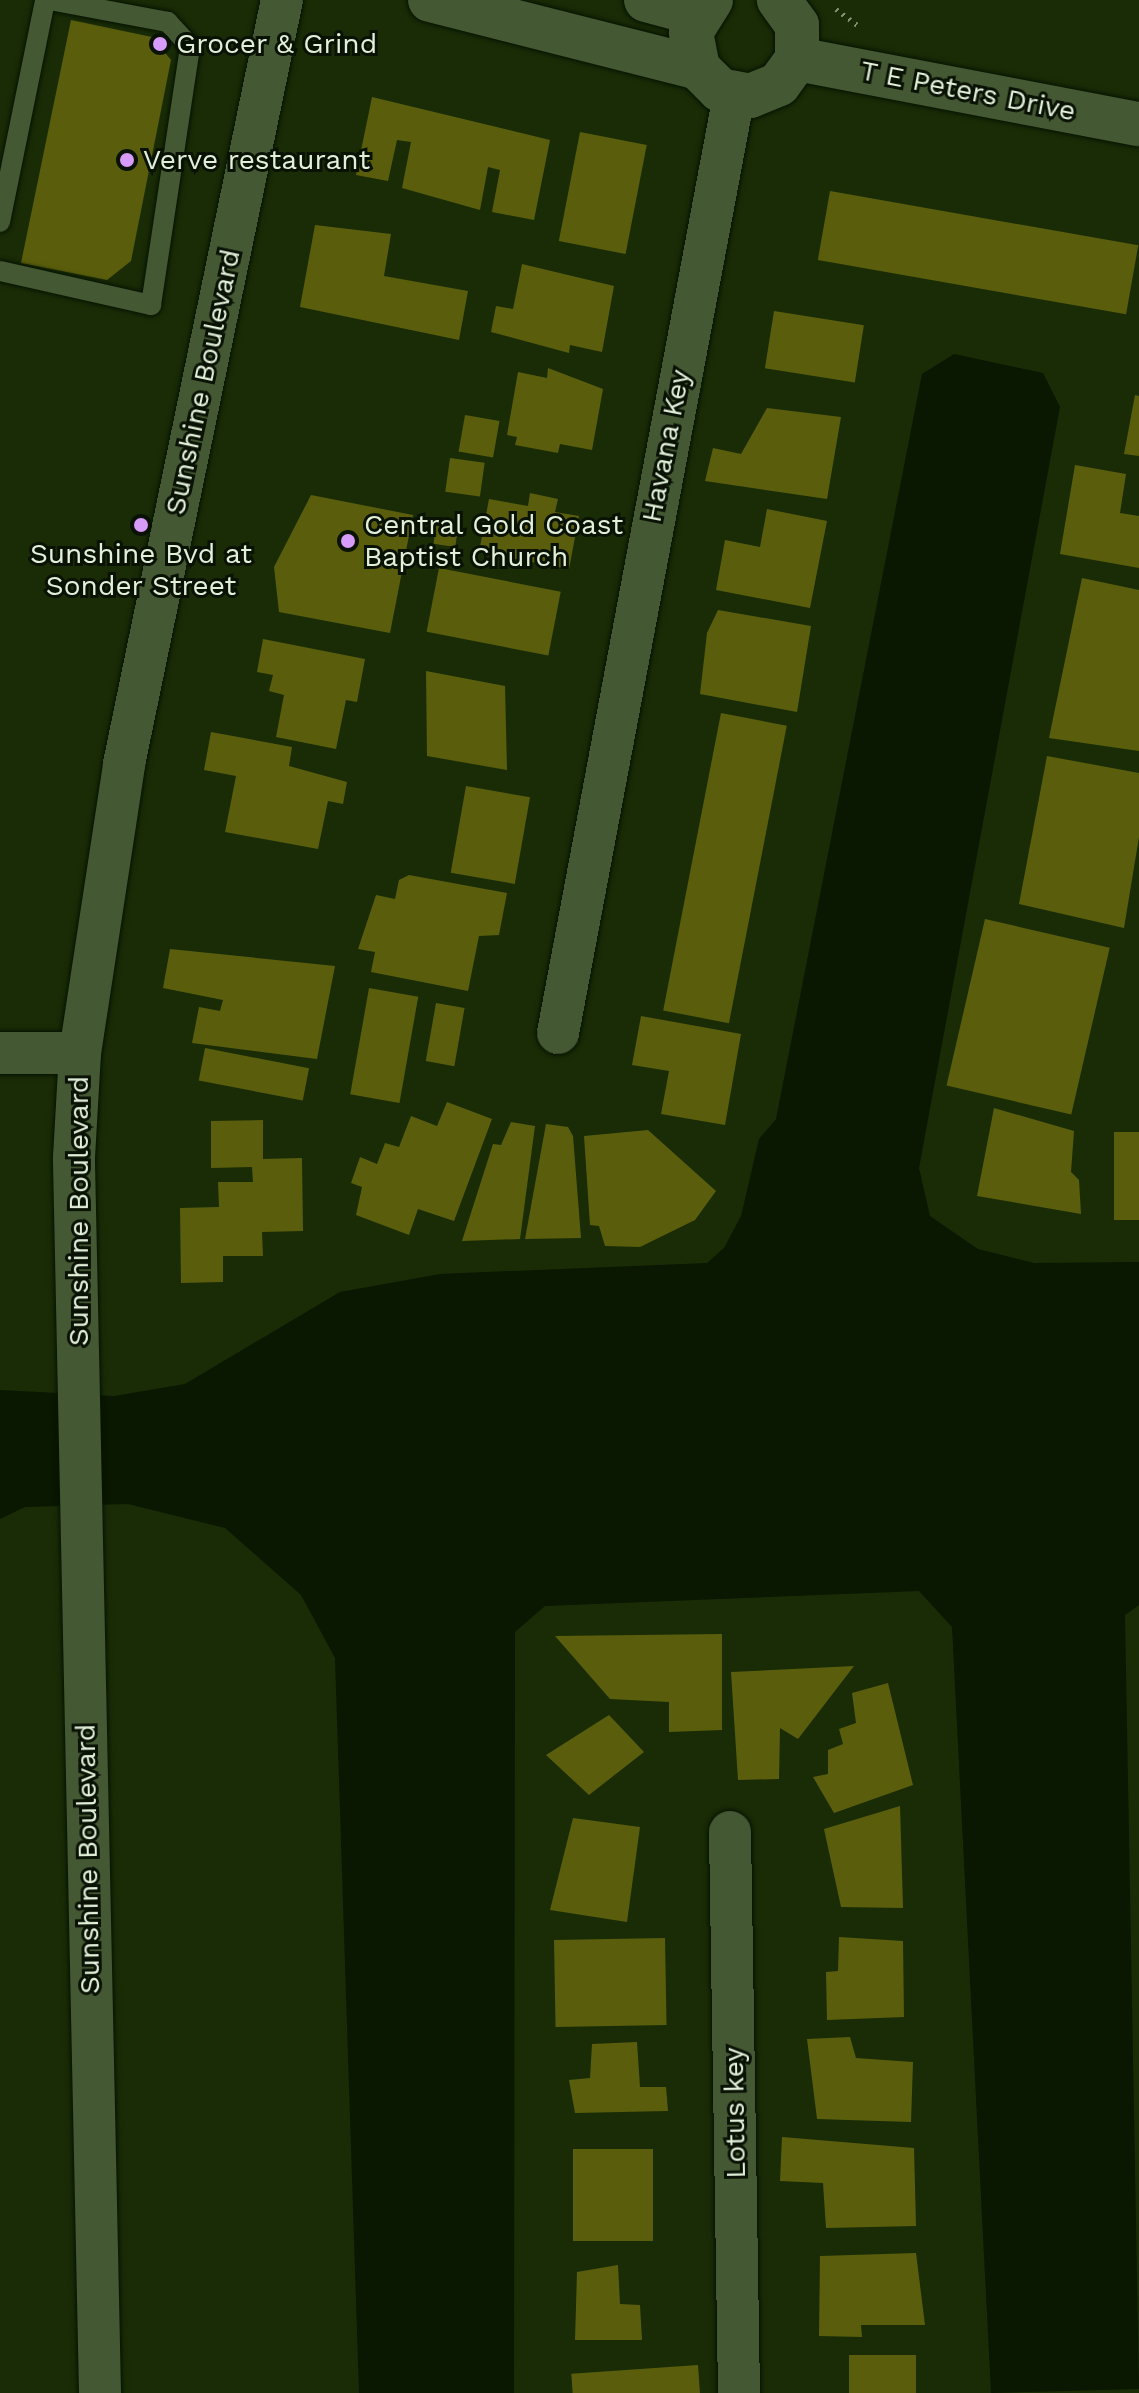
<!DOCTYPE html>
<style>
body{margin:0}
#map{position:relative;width:1139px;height:2393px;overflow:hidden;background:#192c06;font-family:"Work Sans",sans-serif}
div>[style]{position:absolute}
.water>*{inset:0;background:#0a1701}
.building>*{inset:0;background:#5a5e0c;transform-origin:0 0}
.path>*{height:5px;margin-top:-2.5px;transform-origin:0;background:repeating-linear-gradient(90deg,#7f9072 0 2px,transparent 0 8px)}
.roads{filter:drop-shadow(0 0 2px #061300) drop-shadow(0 0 2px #061300)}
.lane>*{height:20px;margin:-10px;padding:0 10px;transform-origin:10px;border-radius:10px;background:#445933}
.street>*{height:42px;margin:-21px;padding:0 21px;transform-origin:21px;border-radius:21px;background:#445933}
.secondary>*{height:44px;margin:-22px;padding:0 22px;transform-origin:22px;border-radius:22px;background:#445933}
.dots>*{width:22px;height:22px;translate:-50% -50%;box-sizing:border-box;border:4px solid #091204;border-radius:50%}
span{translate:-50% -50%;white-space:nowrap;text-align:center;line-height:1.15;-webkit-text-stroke:6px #091204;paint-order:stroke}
.poi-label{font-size:28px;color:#e2f0da}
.left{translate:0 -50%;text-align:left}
.street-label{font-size:28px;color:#e2f0da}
</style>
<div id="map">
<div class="water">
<div style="clip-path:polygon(954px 354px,1043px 373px,1060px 407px,919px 1168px,930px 1216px,978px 1249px,1034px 1263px,1139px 1262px,1139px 1605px,1125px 1615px,1139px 2389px,991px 2393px,952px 1627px,919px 1591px,545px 1606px,515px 1632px,514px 2393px,359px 2393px,335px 1658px,301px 1595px,225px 1528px,128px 1504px,25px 1507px,0 1519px,0 1390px,114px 1396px,185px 1384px,340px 1292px,440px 1274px,707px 1263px,724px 1248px,741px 1216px,759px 1139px,776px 1119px,922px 374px)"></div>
</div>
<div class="building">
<div style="clip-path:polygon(71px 20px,152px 37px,171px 60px,131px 261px,107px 280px,21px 263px)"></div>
<div style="clip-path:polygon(372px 97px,550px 140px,534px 220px,492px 212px,500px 170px,488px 167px,480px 210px,402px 188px,411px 142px,397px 140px,388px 181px,356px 175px)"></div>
<div style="left:580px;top:132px;width:68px;height:111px;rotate:11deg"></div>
<div style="left:830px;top:191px;width:313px;height:70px;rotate:10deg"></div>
<div style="clip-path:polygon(315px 225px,391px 234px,384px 276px,468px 291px,459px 340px,300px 307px)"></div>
<div style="clip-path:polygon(522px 264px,614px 286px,602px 352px,570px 345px,569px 353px,491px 332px,496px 306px,513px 309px)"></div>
<div style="left:774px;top:311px;width:91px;height:58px;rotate:9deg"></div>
<div style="clip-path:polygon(548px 368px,603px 389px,592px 450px,560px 444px,558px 453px,515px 445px,517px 437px,507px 435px,518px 372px,547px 378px)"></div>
<div style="clip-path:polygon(1135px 395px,1139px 396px,1139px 456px,1124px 454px)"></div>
<div style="clip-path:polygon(767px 408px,841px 417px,827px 499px,705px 481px,713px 448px,741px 454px)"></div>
<div style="left:465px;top:415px;width:35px;height:37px;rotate:10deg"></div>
<div style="left:450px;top:458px;width:35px;height:34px;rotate:8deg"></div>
<div style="clip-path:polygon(1075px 465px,1126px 474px,1120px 513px,1139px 516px,1139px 568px,1060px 554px)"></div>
<div style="clip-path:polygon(530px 493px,558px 499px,555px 512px,579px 516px,569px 569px,479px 552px,489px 499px,528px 506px)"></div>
<div style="clip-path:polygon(311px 495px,413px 515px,390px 633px,279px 612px,274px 567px)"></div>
<div style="clip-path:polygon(767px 509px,827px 521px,810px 608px,716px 590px,725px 540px,760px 547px)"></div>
<div style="left:436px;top:526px;width:22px;height:18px;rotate:8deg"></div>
<div style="left:439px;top:568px;width:124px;height:65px;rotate:11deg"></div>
<div style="clip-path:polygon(1082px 578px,1139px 590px,1139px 751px,1049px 738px)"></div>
<div style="clip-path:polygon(718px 610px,811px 626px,797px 712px,700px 694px,707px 633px)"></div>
<div style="clip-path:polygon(263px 639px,365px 659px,357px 702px,346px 700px,336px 749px,276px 737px,284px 695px,269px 691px,273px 675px,257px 672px)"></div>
<div style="clip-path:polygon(426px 671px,505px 686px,507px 770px,427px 756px)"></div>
<div style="left:721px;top:713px;width:67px;height:303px;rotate:11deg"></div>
<div style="clip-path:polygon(211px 732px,292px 747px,289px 766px,347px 782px,343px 804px,328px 801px,318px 849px,225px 832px,236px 776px,204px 770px)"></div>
<div style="clip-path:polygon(1047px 756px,1139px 773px,1139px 837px,1124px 928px,1019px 904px)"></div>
<div style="left:466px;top:786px;width:65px;height:88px;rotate:10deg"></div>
<div style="clip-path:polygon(409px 875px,507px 893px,499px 935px,479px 936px,468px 991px,371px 972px,375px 952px,358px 949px,376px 895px,395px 899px,399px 880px)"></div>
<div style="left:985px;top:919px;width:128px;height:171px;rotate:13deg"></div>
<div style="clip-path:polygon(170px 949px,335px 966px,317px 1059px,192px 1043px,199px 1007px,220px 1011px,223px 1000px,163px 988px)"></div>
<div style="left:369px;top:988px;width:50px;height:108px;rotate:10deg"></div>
<div style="left:436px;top:1003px;width:29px;height:59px;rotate:10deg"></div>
<div style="clip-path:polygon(641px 1016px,741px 1034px,725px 1125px,661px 1114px,669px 1071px,632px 1065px)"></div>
<div style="left:205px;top:1048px;width:106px;height:33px;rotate:11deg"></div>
<div style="clip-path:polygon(447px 1102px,492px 1119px,454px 1221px,418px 1209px,409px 1235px,356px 1215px,362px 1187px,351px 1183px,360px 1157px,377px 1164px,385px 1143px,399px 1147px,411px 1116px,437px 1126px)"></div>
<div style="clip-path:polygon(994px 1108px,1074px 1131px,1071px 1172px,1079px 1180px,1081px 1214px,977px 1196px)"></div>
<div style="clip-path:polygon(263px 1120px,263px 1159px,302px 1158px,303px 1231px,262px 1232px,263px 1256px,223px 1256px,223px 1282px,181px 1283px,180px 1208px,219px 1207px,218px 1182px,253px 1182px,252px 1167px,211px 1168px,211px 1121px)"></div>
<div style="clip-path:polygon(511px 1122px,535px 1126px,520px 1239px,462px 1241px,493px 1144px,501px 1145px)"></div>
<div style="clip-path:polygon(546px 1124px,568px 1127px,573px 1136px,581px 1238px,525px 1239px)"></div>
<div style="clip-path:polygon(648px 1130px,716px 1191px,695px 1220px,640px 1247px,605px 1246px,599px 1226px,590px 1225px,584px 1136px)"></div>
<div style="left:1139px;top:1132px;width:88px;height:25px;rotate:90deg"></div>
<div style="clip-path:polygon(722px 1634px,722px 1730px,669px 1732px,669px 1702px,610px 1699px,555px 1636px)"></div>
<div style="clip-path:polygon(854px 1666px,798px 1739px,780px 1728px,779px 1779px,738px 1780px,731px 1672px)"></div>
<div style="clip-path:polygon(888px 1683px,913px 1785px,834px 1813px,813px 1777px,828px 1774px,828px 1750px,843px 1744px,839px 1729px,856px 1723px,852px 1693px)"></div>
<div style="clip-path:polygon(609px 1715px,644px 1752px,589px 1795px,546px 1755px)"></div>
<div style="clip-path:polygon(900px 1806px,903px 1908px,841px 1907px,824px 1829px)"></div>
<div style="clip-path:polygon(573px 1818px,640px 1827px,627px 1922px,550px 1910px)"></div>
<div style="clip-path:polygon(839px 1937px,903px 1941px,904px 2017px,827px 2020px,826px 1972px,838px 1971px)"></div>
<div style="left:665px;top:1938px;width:87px;height:111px;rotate:89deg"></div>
<div style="clip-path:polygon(850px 2037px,856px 2058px,913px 2062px,911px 2122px,817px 2119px,807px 2039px)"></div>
<div style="clip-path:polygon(637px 2042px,640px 2087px,666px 2087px,668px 2111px,575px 2113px,569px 2080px,590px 2078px,592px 2044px)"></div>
<div style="clip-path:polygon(782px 2137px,914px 2148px,916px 2226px,826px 2228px,823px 2183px,780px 2181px)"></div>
<div style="left:573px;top:2149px;width:80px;height:92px"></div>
<div style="clip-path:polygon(916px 2253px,925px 2325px,861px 2325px,862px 2337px,819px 2336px,820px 2256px)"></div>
<div style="clip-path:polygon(618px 2265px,620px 2304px,640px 2305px,642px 2340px,575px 2340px,577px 2272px)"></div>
<div style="left:849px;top:2355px;width:67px;height:38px"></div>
<div style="left:698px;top:2365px;width:28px;height:127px;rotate:86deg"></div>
</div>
<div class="path">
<div style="left:836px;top:9px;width:30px;rotate:37deg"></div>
</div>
<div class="roads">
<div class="lane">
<div style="left:0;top:222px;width:227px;rotate:-78.5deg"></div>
<div style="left:0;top:271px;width:155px;rotate:12.7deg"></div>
<div style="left:151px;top:305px;width:262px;rotate:-81.4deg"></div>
<div style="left:190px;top:46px;width:33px;rotate:-133deg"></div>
<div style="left:168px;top:22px;width:120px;rotate:-169.4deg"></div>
</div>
<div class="street">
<div style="left:558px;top:1033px;width:954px;rotate:-79.37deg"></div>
<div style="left:0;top:1053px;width:80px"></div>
<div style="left:730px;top:1832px;width:561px;rotate:89.08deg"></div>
<div style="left:100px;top:2393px;width:1236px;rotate:-91.21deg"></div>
<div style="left:74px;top:1157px;width:104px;rotate:-86.7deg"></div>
<div style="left:80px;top:1053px;width:292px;rotate:-81.3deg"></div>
<div style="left:124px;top:764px;width:780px;rotate:-78.32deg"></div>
</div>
<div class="secondary">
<div style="left:430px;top:0;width:276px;rotate:14.2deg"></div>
<div style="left:646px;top:0;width:54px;rotate:15.1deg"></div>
<div style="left:711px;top:0;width:38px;rotate:122deg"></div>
<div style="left:691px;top:32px;width:37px;rotate:79deg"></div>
<div style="left:698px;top:68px;width:31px;rotate:45deg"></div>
<div style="left:720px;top:90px;width:31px;rotate:11deg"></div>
<div style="left:750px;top:96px;width:31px;rotate:-22deg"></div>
<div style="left:779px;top:84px;width:31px;rotate:-54deg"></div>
<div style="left:797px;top:59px;width:34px;rotate:-90deg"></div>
<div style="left:797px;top:25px;width:31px;rotate:-126deg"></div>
<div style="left:797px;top:59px;width:348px;rotate:10.8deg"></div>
</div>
</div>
<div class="dots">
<div style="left:160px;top:44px;background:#d79bf9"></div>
<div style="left:127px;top:160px;background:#d79bf9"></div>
<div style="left:141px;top:525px;background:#d79bf9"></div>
<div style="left:348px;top:541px;background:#d79bf9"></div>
</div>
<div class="poi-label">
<span class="left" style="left:176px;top:44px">Grocer &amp; Grind</span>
<span class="left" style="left:143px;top:160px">Verve restaurant</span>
<span class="left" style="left:364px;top:541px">Central Gold Coast<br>Baptist Church</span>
<span style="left:141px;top:570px">Sunshine Bvd at<br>Sonder Street</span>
</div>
<div class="street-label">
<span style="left:968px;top:91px;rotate:11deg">T E Peters Drive</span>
<span style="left:203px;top:382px;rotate:-78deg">Sunshine Boulevard</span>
<span style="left:666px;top:446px;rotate:-79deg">Havana Key</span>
<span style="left:79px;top:1211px;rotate:-90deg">Sunshine Boulevard</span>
<span style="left:88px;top:1859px;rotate:-91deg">Sunshine Boulevard</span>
<span style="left:735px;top:2113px;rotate:-91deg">Lotus key</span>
</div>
</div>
